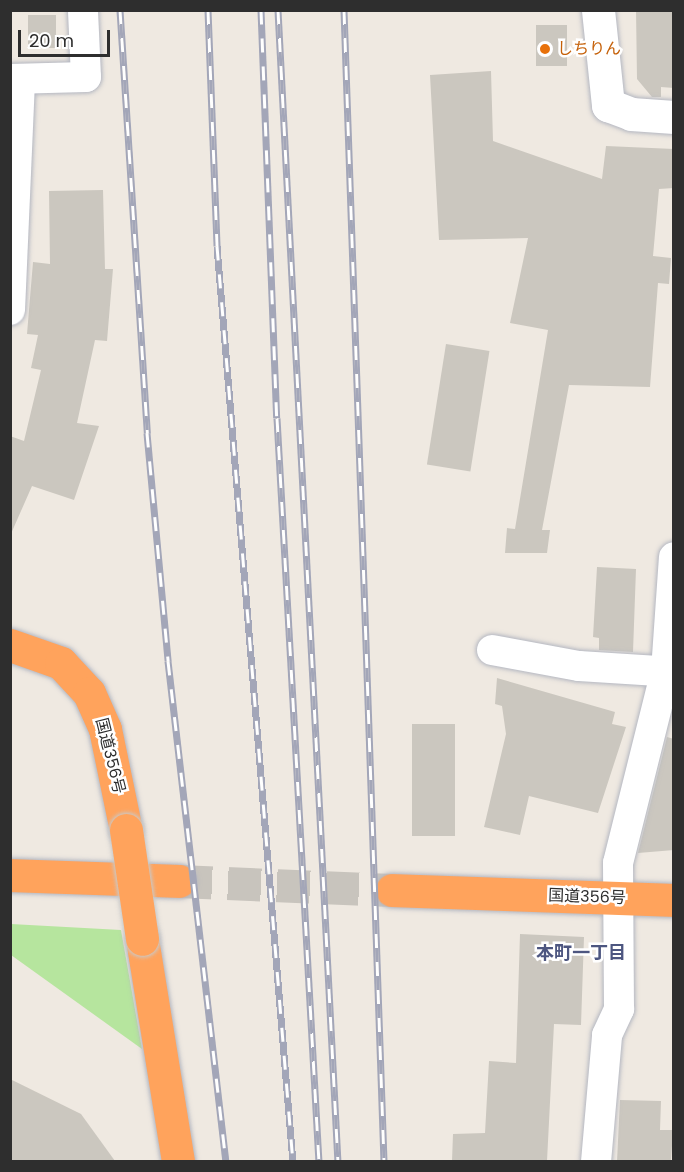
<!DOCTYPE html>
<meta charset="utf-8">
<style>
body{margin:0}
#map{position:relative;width:684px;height:1172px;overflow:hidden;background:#efe9e1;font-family:Poppins,"Noto Sans JP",sans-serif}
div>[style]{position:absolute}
.green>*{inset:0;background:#b6e59e}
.building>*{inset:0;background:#cbc7bf;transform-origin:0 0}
.highway-tunnel>*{height:33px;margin-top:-16.5px;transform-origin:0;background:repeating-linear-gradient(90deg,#c8c4bd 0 33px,transparent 0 49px)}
.roads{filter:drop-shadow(0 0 2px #b4b7c1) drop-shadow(0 0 2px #b4b7c1)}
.street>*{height:30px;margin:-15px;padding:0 15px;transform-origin:15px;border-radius:15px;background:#fff}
.secondary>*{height:33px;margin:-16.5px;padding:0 16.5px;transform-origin:16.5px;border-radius:16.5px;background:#fff}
.highway>*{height:33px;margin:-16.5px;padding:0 16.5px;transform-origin:16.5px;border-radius:16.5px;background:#ffa35c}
.rail>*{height:7px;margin-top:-3.5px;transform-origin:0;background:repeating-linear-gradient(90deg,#fff 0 14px,#a3a6b8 0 28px);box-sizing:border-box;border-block:2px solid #a3a6b8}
.bridges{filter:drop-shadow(0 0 2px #c9c9c9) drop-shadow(0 0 2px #c9c9c9)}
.highway-bridge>*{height:33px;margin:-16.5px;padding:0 16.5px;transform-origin:16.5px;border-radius:16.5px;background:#ffa35c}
.dots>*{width:16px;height:16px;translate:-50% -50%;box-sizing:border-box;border:3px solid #fff;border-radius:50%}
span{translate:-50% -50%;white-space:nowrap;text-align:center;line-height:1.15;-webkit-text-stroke:5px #fff;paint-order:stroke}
.food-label{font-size:16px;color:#c56008}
.left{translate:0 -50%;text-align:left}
.street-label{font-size:16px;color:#2e2e2e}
.neighbourhood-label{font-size:18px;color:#4d5680;font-weight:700}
.frame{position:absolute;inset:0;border:12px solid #2e2e2e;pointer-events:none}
.scale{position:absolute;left:18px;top:30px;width:92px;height:27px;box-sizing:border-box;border:3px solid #2e2e2e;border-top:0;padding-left:8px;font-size:18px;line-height:21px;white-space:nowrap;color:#2e2e2e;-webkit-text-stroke:4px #fff;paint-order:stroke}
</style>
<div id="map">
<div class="green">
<div style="clip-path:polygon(11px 924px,121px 930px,142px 1049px,11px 955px)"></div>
</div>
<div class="building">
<div style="clip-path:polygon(636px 10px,674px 10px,674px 88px,661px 87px,661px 97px,652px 97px,637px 79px)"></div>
<div style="left:28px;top:15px;width:28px;height:33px"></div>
<div style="left:536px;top:25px;width:31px;height:41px"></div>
<div style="clip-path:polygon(491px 71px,493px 141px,602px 179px,606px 146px,674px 149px,674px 188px,659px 189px,653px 256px,671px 258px,669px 284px,658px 283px,650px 387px,569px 385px,542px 530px,550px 530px,547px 553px,505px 553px,507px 528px,515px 529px,548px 330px,510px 323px,528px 238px,439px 240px,430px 75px)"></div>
<div style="clip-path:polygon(103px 190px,105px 269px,113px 269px,107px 341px,95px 340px,77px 423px,99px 426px,74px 500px,32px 486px,10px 536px,10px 436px,24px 441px,41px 370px,31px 368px,38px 335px,27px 334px,33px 262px,50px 264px,49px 191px)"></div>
<div style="left:446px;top:344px;width:44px;height:122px;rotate:9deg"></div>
<div style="clip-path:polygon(597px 567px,636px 569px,633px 652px,599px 650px,599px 638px,593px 637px)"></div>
<div style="clip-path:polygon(497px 678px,615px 712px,612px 724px,626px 727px,598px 813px,529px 796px,520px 835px,484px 827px,506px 734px,502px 706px,495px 704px)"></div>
<div style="left:412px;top:724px;width:43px;height:112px"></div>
<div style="clip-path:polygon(667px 737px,674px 739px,674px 850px,638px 853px)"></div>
<div style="clip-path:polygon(520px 934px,584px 937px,581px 1025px,554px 1024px,547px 1161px,452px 1161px,453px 1134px,485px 1133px,489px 1061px,516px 1063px)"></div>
<div style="clip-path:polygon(10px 1079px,81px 1114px,115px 1161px,10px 1161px)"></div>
<div style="clip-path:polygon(620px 1100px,661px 1101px,660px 1130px,673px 1130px,671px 1161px,617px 1161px)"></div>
</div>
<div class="highway-tunnel">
<div style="left:179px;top:881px;width:213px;rotate:2.4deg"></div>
</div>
<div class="roads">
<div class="street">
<div style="left:10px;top:79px;width:76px;rotate:-1.5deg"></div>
<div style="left:86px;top:77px;width:67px;rotate:-92.6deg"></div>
<div style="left:10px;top:310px;width:231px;rotate:-87.5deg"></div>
<div style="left:492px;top:650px;width:88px;rotate:10.4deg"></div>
<div style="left:579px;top:666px;width:95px;rotate:3.6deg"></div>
<div style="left:596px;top:1162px;width:127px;rotate:-85deg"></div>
<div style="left:607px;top:1035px;width:29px;rotate:-65deg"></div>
<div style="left:619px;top:1009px;width:146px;rotate:-90.4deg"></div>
<div style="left:618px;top:863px;width:198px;rotate:-76deg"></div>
<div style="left:666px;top:671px;width:114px;rotate:-86deg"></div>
</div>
<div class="secondary">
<div style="left:598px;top:10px;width:96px;rotate:84deg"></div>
<div style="left:608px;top:105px;width:25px;rotate:21deg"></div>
<div style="left:631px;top:114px;width:43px;rotate:4deg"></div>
</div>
<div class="highway">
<div style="left:10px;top:645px;width:54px;rotate:19.4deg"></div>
<div style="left:61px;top:663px;width:41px;rotate:47deg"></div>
<div style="left:89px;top:693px;width:39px;rotate:66deg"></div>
<div style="left:105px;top:729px;width:103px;rotate:78.3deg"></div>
<div style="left:10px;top:875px;width:169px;rotate:2deg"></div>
<div style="left:392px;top:890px;width:282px;rotate:2deg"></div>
<div style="left:142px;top:939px;width:226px;rotate:80.8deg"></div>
</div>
</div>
<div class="rail">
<div style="left:120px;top:10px;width:424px;rotate:86.3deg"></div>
<div style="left:147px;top:433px;width:229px;rotate:84.7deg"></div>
<div style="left:168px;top:661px;width:504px;rotate:83.4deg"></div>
<div style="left:208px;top:10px;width:236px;rotate:87.8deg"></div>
<div style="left:217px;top:246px;width:919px;rotate:85.26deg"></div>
<div style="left:261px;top:10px;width:408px;rotate:87.8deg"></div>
<div style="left:277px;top:418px;width:745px;rotate:86.77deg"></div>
<div style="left:278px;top:10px;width:1154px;rotate:87.02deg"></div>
<div style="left:344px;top:10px;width:1153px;rotate:88.01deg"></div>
</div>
<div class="bridges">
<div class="highway-bridge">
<div style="left:126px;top:830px;width:110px;rotate:81.6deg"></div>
</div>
</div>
<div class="dots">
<div style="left:545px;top:49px;background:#e8710a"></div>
</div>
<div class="food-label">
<span class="left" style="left:557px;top:49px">しちりん</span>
</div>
<div class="street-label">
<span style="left:110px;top:756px;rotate:76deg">国道356号</span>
<span style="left:587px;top:897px;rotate:2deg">国道356号</span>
</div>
<div class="neighbourhood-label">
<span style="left:581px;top:953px">本町一丁目</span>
</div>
<div class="frame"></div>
<div class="scale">20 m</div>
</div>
